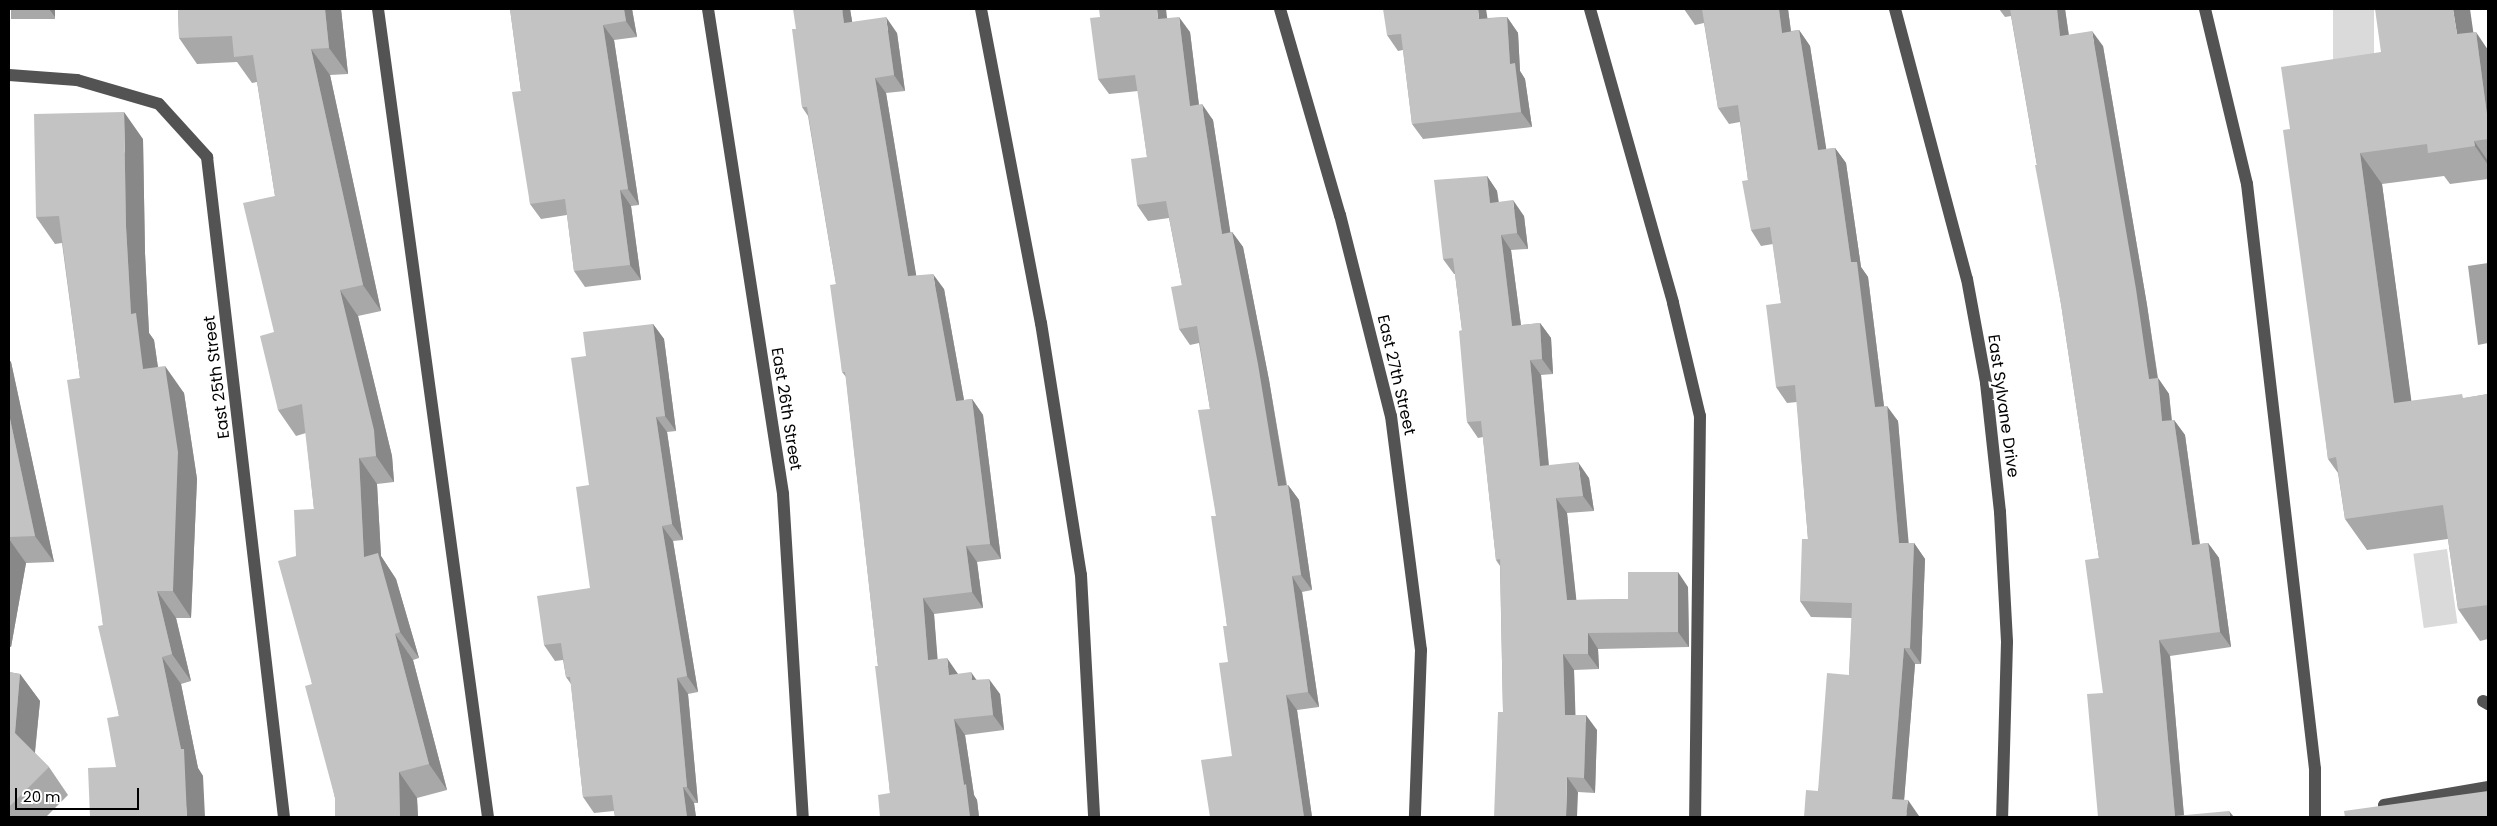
<!DOCTYPE html>
<style>
body{margin:0}
#map{position:relative;width:2497px;height:826px;overflow:hidden;background:#fff;font-family:Poppins,sans-serif}
div>[style]{position:absolute}
.green>*{inset:0;background:#dadada;transform-origin:0 0}
.water>*{inset:0;background:#a1a1a1}
.minor>*{height:12px;margin:-6px;padding:0 6px;transform-origin:6px;border-radius:6px;background:#535353}
.wall>*{inset:0;background:#a8a8a8;transform-origin:0 0}
.shaded-wall>*{inset:0;background:#888}
.building>*{inset:0;background:#c3c3c3}
span{translate:-50% -50%;white-space:nowrap;text-align:center;line-height:1.15;-webkit-text-stroke:4.5px #fff;paint-order:stroke}
.street-label{font-size:16px;color:#000}
.frame{position:absolute;inset:0;border:10px solid #000;pointer-events:none}
.scale{position:absolute;left:15px;top:788px;width:124px;height:22px;box-sizing:border-box;border:2px solid #000;border-top:0;padding-left:6px;font-size:15px;line-height:18px;white-space:nowrap;color:#000;-webkit-text-stroke:4px #fff;paint-order:stroke}
</style>
<div id="map">
<div class="green">
<div style="left:2333px;top:9px;width:41px;height:71px"></div>
<div style="left:2447px;top:549px;width:75px;height:34px;rotate:82deg"></div>
</div>
<div class="water">
<div style="clip-path:polygon(2488px 263px,2488px 343px,2478px 345px,2468px 266px)"></div>
</div>
<div class="minor">
<div style="left:378px;top:9px;width:815px;rotate:82.25deg"></div>
<div style="left:708px;top:9px;width:491px;rotate:81.2deg"></div>
<div style="left:783px;top:494px;width:324px;rotate:86.5deg"></div>
<div style="left:981px;top:9px;width:320px;rotate:79.2deg"></div>
<div style="left:1041px;top:323px;width:255px;rotate:81deg"></div>
<div style="left:1081px;top:575px;width:242px;rotate:86.9deg"></div>
<div style="left:1280px;top:9px;width:215px;rotate:73.8deg"></div>
<div style="left:1340px;top:215px;width:207px;rotate:75.8deg"></div>
<div style="left:1391px;top:416px;width:236px;rotate:82.7deg"></div>
<div style="left:1421px;top:650px;width:167px;rotate:92.1deg"></div>
<div style="left:1590px;top:9px;width:305px;rotate:74.2deg"></div>
<div style="left:1673px;top:303px;width:116px;rotate:76.6deg"></div>
<div style="left:1700px;top:416px;width:401px;rotate:90.7deg"></div>
<div style="left:1895px;top:9px;width:279px;rotate:75.1deg"></div>
<div style="left:1967px;top:279px;width:106px;rotate:79.6deg"></div>
<div style="left:1986px;top:383px;width:130px;rotate:83.8deg"></div>
<div style="left:2000px;top:512px;width:130px;rotate:86.9deg"></div>
<div style="left:2007px;top:642px;width:175px;rotate:91.6deg"></div>
<div style="left:2205px;top:9px;width:180px;rotate:76.5deg"></div>
<div style="left:2247px;top:184px;width:589px;rotate:83.37deg"></div>
<div style="left:2315px;top:769px;width:48px;rotate:90deg"></div>
<div style="left:9px;top:75px;width:68px;rotate:4.2deg"></div>
<div style="left:77px;top:80px;width:85px;rotate:16.3deg"></div>
<div style="left:159px;top:104px;width:72px;rotate:47.8deg"></div>
<div style="left:207px;top:157px;width:664px;rotate:83.35deg"></div>
<div style="left:2483px;top:701px;width:6px;rotate:31deg"></div>
<div style="left:2384px;top:805px;width:106px;rotate:-9.8deg"></div>
</div>
<div class="wall">
<div style="left:11px;top:9px;width:44px;height:10px"></div>
<div style="clip-path:polygon(178px 9px,341px 9px,348px 74px,330px 75px,381px 311px,358px 316px,392px 456px,394px 482px,377px 484px,381px 556px,396px 579px,419px 658px,413px 660px,447px 790px,417px 798px,418px 817px,335px 817px,335px 798px,312px 684px,296px 556px,314px 509px,306px 433px,296px 436px,278px 410px,274px 332px,275px 196px,257px 82px,252px 83px,237px 62px,197px 64px,179px 38px)"></div>
<div style="clip-path:polygon(510px 9px,632px 9px,637px 37px,614px 40px,639px 205px,631px 206px,641px 280px,585px 287px,574px 271px,567px 215px,541px 219px,530px 204px,521px 91px)"></div>
<div style="clip-path:polygon(850px 9px,852px 22px,897px 33px,905px 91px,886px 93px,916px 276px,944px 289px,964px 400px,972px 399px,983px 415px,1001px 559px,977px 562px,983px 608px,934px 614px,937px 659px,958px 674px,977px 680px,1000px 694px,1004px 730px,965px 735px,974px 795px,977px 800px,979px 817px,880px 817px,890px 793px,878px 666px,846px 377px,842px 372px,836px 284px,808px 116px,802px 107px,796px 29px)"></div>
<div style="clip-path:polygon(1684px 9px,1788px 9px,1791px 31px,1799px 30px,1810px 46px,1826px 149px,1835px 148px,1846px 163px,1861px 267px,1868px 277px,1884px 406px,1898px 421px,1908px 543px,1914px 543px,1925px 559px,1921px 664px,1915px 664px,1904px 800px,1919px 816px,1818px 791px,1849px 675px,1852px 618px,1811px 617px,1800px 601px,1808px 539px,1797px 402px,1787px 403px,1776px 387px,1781px 303px,1773px 244px,1761px 246px,1751px 230px,1748px 180px,1740px 122px,1729px 124px,1718px 108px,1704px 23px,1695px 25px)"></div>
<div style="clip-path:polygon(1999px 9px,2065px 9px,2069px 35px,2103px 46px,2147px 305px,2158px 378px,2169px 394px,2172px 420px,2174px 420px,2185px 435px,2200px 544px,2208px 543px,2219px 558px,2231px 647px,2170px 656px,2184px 815px,2234px 817px,2098px 817px,2103px 693px,2099px 558px,2061px 304px,2011px 16px,2005px 17px)"></div>
<div style="clip-path:polygon(1100px 17px,1167px 18px,1190px 32px,1199px 105px,1213px 120px,1230px 232px,1232px 232px,1243px 247px,1269px 380px,1287px 485px,1288px 485px,1299px 500px,1312px 590px,1302px 592px,1319px 707px,1297px 710px,1312px 817px,1210px 817px,1232px 756px,1227px 626px,1216px 516px,1210px 409px,1199px 343px,1190px 345px,1179px 329px,1182px 285px,1169px 218px,1148px 221px,1137px 205px,1147px 157px,1138px 91px,1109px 94px,1098px 79px)"></div>
<div style="clip-path:polygon(1507px 17px,1518px 33px,1520px 71px,1525px 79px,1532px 127px,1423px 139px,1412px 124px,1403px 50px,1398px 51px,1387px 35px,1488px 18px)"></div>
<div style="clip-path:polygon(2474px 32px,2488px 50px,2488px 179px,2450px 184px,2444px 176px,2382px 184px,2411px 401px,2465px 398px,2488px 394px,2488px 639px,2480px 641px,2458px 609px,2448px 539px,2367px 550px,2345px 519px,2338px 473px,2328px 459px,2290px 129px,2381px 52px)"></div>
<div style="clip-path:polygon(143px 139px,145px 253px,149px 333px,154px 340px,158px 367px,184px 393px,197px 479px,191px 618px,176px 618px,191px 681px,181px 684px,198px 768px,203px 776px,116px 767px,119px 716px,103px 625px,80px 378px,62px 243px,55px 244px,36px 217px)"></div>
<div style="clip-path:polygon(1487px 176px,1497px 191px,1499px 202px,1524px 216px,1528px 249px,1511px 250px,1521px 325px,1540px 323px,1551px 338px,1553px 374px,1541px 375px,1549px 466px,1589px 478px,1594px 511px,1567px 513px,1576px 600px,1628px 599px,1688px 587px,1689px 647px,1598px 649px,1599px 669px,1574px 670px,1575px 715px,1597px 730px,1595px 793px,1578px 792px,1503px 712px,1500px 566px,1496px 560px,1483px 437px,1478px 438px,1467px 422px,1462px 330px,1455px 274px,1454px 274px,1443px 259px)"></div>
<div style="clip-path:polygon(653px 324px,664px 339px,676px 431px,667px 432px,683px 540px,673px 541px,698px 692px,688px 694px,698px 803px,694px 803px,696px 817px,615px 817px,614px 811px,594px 813px,583px 797px,571px 684px,566px 677px,563px 660px,555px 661px,544px 645px,590px 588px,589px 485px,586px 356px)"></div>
<div style="clip-path:polygon(9px 360px,11px 362px,54px 562px,26px 563px,11px 647px,9px 647px)"></div>
<div style="clip-path:polygon(9px 672px,20px 674px,40px 701px,35px 753px,49px 767px,68px 795px,46px 817px,9px 817px)"></div>
</div>
<div class="shaded-wall">
<div style="clip-path:polygon(49px 9px,55px 9px,55px 17px)"></div>
<div style="clip-path:polygon(325px 9px,341px 9px,348px 74px,329px 48px)"></div>
<div style="clip-path:polygon(624px 9px,632px 9px,637px 37px,626px 21px)"></div>
<div style="clip-path:polygon(842px 9px,850px 9px,855px 38px,844px 23px)"></div>
<div style="clip-path:polygon(1157px 9px,1166px 9px,1169px 35px,1158px 19px)"></div>
<div style="clip-path:polygon(1478px 9px,1486px 9px,1490px 34px,1479px 19px)"></div>
<div style="clip-path:polygon(1779px 9px,1788px 9px,1793px 48px,1782px 33px)"></div>
<div style="clip-path:polygon(2057px 9px,2065px 9px,2071px 52px,2060px 36px)"></div>
<div style="clip-path:polygon(2453px 9px,2470px 9px,2478px 65px,2457px 34px)"></div>
<div style="clip-path:polygon(886px 17px,897px 33px,905px 91px,894px 75px)"></div>
<div style="clip-path:polygon(1179px 17px,1190px 32px,1201px 122px,1190px 106px)"></div>
<div style="clip-path:polygon(1507px 17px,1518px 33px,1520px 71px,1525px 79px,1532px 127px,1521px 112px,1510px 64px)"></div>
<div style="clip-path:polygon(603px 25px,614px 40px,639px 205px,628px 189px)"></div>
<div style="clip-path:polygon(1799px 30px,1810px 46px,1829px 166px,1818px 150px)"></div>
<div style="clip-path:polygon(2092px 31px,2103px 46px,2147px 305px,2160px 395px,2149px 379px)"></div>
<div style="clip-path:polygon(2476px 32px,2488px 50px,2488px 122px)"></div>
<div style="clip-path:polygon(311px 49px,330px 75px,381px 311px,363px 285px)"></div>
<div style="clip-path:polygon(875px 78px,886px 93px,919px 292px,908px 276px)"></div>
<div style="clip-path:polygon(1202px 104px,1213px 120px,1233px 249px,1222px 234px)"></div>
<div style="clip-path:polygon(124px 112px,143px 139px,145px 253px,149px 333px,154px 340px,162px 396px,143px 369px,131px 314px,126px 226px)"></div>
<div style="clip-path:polygon(2474px 141px,2488px 161px,2488px 165px,2475px 146px)"></div>
<div style="clip-path:polygon(1835px 148px,1846px 163px,1861px 267px,1868px 277px,1886px 423px,1875px 407px,1851px 262px)"></div>
<div style="clip-path:polygon(2360px 153px,2382px 184px,2416px 435px,2394px 403px)"></div>
<div style="clip-path:polygon(1487px 176px,1497px 191px,1500px 218px,1490px 203px)"></div>
<div style="clip-path:polygon(620px 190px,631px 206px,641px 280px,630px 265px)"></div>
<div style="clip-path:polygon(1513px 200px,1524px 216px,1528px 249px,1517px 233px)"></div>
<div style="clip-path:polygon(1232px 232px,1243px 247px,1269px 380px,1289px 502px,1278px 486px)"></div>
<div style="clip-path:polygon(1501px 235px,1511px 250px,1523px 341px,1512px 326px)"></div>
<div style="clip-path:polygon(933px 274px,944px 289px,967px 417px,956px 401px)"></div>
<div style="clip-path:polygon(340px 290px,358px 316px,392px 456px,394px 482px,376px 456px)"></div>
<div style="clip-path:polygon(1540px 323px,1551px 338px,1553px 374px,1542px 359px)"></div>
<div style="clip-path:polygon(653px 324px,664px 339px,676px 431px,665px 416px)"></div>
<div style="clip-path:polygon(9px 360px,11px 362px,54px 562px,35px 536px,9px 414px)"></div>
<div style="clip-path:polygon(1530px 360px,1541px 375px,1550px 482px,1540px 466px)"></div>
<div style="clip-path:polygon(165px 366px,184px 393px,197px 479px,191px 618px,173px 591px)"></div>
<div style="clip-path:polygon(2158px 378px,2169px 394px,2173px 437px,2162px 421px)"></div>
<div style="clip-path:polygon(972px 399px,983px 415px,1001px 559px,990px 544px)"></div>
<div style="clip-path:polygon(1887px 406px,1898px 421px,1910px 558px,1899px 543px)"></div>
<div style="clip-path:polygon(656px 417px,667px 432px,683px 540px,672px 524px)"></div>
<div style="clip-path:polygon(2174px 420px,2185px 435px,2202px 561px,2192px 545px)"></div>
<div style="clip-path:polygon(359px 458px,377px 484px,381px 556px,396px 579px,419px 658px,400px 632px,364px 557px)"></div>
<div style="clip-path:polygon(1578px 462px,1589px 478px,1594px 511px,1583px 496px)"></div>
<div style="clip-path:polygon(1288px 485px,1299px 500px,1312px 590px,1301px 575px)"></div>
<div style="clip-path:polygon(1556px 498px,1567px 513px,1578px 615px,1567px 600px)"></div>
<div style="clip-path:polygon(662px 526px,673px 541px,698px 692px,687px 676px)"></div>
<div style="clip-path:polygon(9px 539px,26px 563px,11px 647px,9px 644px)"></div>
<div style="clip-path:polygon(1914px 543px,1925px 559px,1921px 664px,1910px 648px)"></div>
<div style="clip-path:polygon(2208px 543px,2219px 558px,2231px 647px,2220px 632px)"></div>
<div style="clip-path:polygon(966px 546px,977px 562px,983px 608px,972px 592px)"></div>
<div style="clip-path:polygon(1678px 572px,1688px 587px,1689px 647px,1678px 632px)"></div>
<div style="clip-path:polygon(1292px 576px,1302px 592px,1319px 707px,1308px 692px)"></div>
<div style="clip-path:polygon(157px 591px,176px 618px,191px 681px,172px 654px)"></div>
<div style="clip-path:polygon(923px 598px,934px 614px,939px 676px,928px 660px)"></div>
<div style="clip-path:polygon(1588px 633px,1598px 649px,1599px 669px,1588px 654px)"></div>
<div style="clip-path:polygon(395px 634px,413px 660px,447px 790px,429px 764px)"></div>
<div style="clip-path:polygon(2159px 640px,2170px 656px,2184px 817px,2175px 816px)"></div>
<div style="clip-path:polygon(1904px 648px,1915px 664px,1903px 814px,1892px 799px)"></div>
<div style="clip-path:polygon(1563px 654px,1574px 670px,1576px 730px,1565px 715px)"></div>
<div style="clip-path:polygon(162px 657px,181px 684px,198px 768px,203px 776px,205px 817px,187px 817px,181px 749px)"></div>
<div style="clip-path:polygon(947px 658px,958px 674px,960px 691px,949px 675px)"></div>
<div style="clip-path:polygon(971px 672px,982px 688px,972px 680px)"></div>
<div style="clip-path:polygon(20px 674px,40px 701px,34px 760px,15px 733px)"></div>
<div style="clip-path:polygon(677px 678px,688px 694px,698px 803px,687px 787px)"></div>
<div style="clip-path:polygon(989px 679px,1000px 694px,1004px 730px,993px 715px)"></div>
<div style="clip-path:polygon(1286px 695px,1297px 710px,1312px 817px,1304px 817px)"></div>
<div style="clip-path:polygon(1586px 715px,1597px 730px,1595px 793px,1584px 778px)"></div>
<div style="clip-path:polygon(954px 719px,965px 735px,974px 795px,977px 800px,979px 817px,970px 817px,964px 785px)"></div>
<div style="clip-path:polygon(399px 772px,417px 798px,418px 817px,400px 817px)"></div>
<div style="clip-path:polygon(1567px 777px,1578px 792px,1577px 817px,1566px 817px)"></div>
<div style="clip-path:polygon(683px 787px,694px 803px,696px 817px,687px 817px)"></div>
<div style="clip-path:polygon(1908px 800px,1919px 816px,1919px 817px,1906px 817px)"></div>
<div style="clip-path:polygon(2229px 811px,2234px 817px,2230px 817px)"></div>
</div>
<div class="building">
<div style="clip-path:polygon(178px 9px,325px 9px,329px 48px,311px 49px,363px 285px,340px 290px,374px 430px,376px 456px,359px 458px,364px 557px,378px 553px,400px 632px,395px 634px,429px 764px,399px 772px,400px 817px,335px 817px,335px 798px,305px 686px,312px 684px,278px 561px,296px 556px,294px 510px,314px 509px,302px 404px,278px 410px,260px 336px,274px 332px,243px 203px,275px 196px,253px 55px,234px 57px,232px 36px,179px 38px)"></div>
<div style="clip-path:polygon(510px 9px,624px 9px,626px 21px,603px 25px,628px 189px,620px 190px,630px 265px,574px 271px,565px 199px,530px 204px,512px 92px,521px 91px)"></div>
<div style="clip-path:polygon(793px 9px,842px 9px,844px 23px,886px 17px,894px 75px,875px 78px,908px 276px,933px 274px,956px 401px,972px 399px,990px 544px,966px 546px,972px 592px,923px 598px,928px 660px,947px 658px,949px 675px,971px 672px,972px 680px,989px 679px,993px 715px,954px 719px,964px 785px,966px 784px,970px 817px,880px 817px,878px 795px,890px 793px,875px 666px,878px 666px,845px 372px,842px 372px,830px 285px,836px 284px,807px 107px,802px 107px,792px 29px,796px 29px)"></div>
<div style="clip-path:polygon(1099px 9px,1157px 9px,1158px 19px,1179px 17px,1190px 106px,1202px 104px,1222px 234px,1232px 232px,1258px 364px,1278px 486px,1288px 485px,1301px 575px,1292px 576px,1308px 692px,1286px 695px,1304px 817px,1210px 817px,1201px 760px,1232px 756px,1219px 663px,1228px 662px,1223px 626px,1227px 626px,1211px 516px,1216px 516px,1198px 410px,1210px 409px,1197px 326px,1179px 329px,1171px 287px,1182px 285px,1166px 201px,1137px 205px,1131px 159px,1147px 157px,1135px 75px,1098px 79px,1090px 18px,1100px 17px)"></div>
<div style="clip-path:polygon(1383px 9px,1478px 9px,1479px 19px,1507px 17px,1510px 64px,1515px 63px,1521px 112px,1412px 124px,1401px 34px,1387px 35px)"></div>
<div style="clip-path:polygon(1702px 9px,1779px 9px,1782px 33px,1799px 30px,1818px 150px,1835px 148px,1851px 262px,1857px 262px,1875px 407px,1887px 406px,1899px 543px,1914px 543px,1910px 648px,1904px 648px,1892px 799px,1908px 800px,1906px 817px,1804px 817px,1806px 790px,1818px 791px,1827px 673px,1849px 675px,1852px 603px,1800px 601px,1802px 539px,1808px 539px,1795px 385px,1776px 387px,1766px 305px,1781px 303px,1770px 227px,1751px 230px,1742px 181px,1748px 180px,1738px 105px,1718px 108px)"></div>
<div style="clip-path:polygon(2010px 9px,2057px 9px,2060px 36px,2092px 31px,2136px 289px,2149px 379px,2158px 378px,2162px 421px,2174px 420px,2192px 545px,2208px 543px,2220px 632px,2159px 640px,2175px 816px,2229px 811px,2230px 817px,2098px 817px,2087px 694px,2103px 693px,2085px 560px,2099px 558px,2061px 304px,2035px 165px,2037px 165px)"></div>
<div style="clip-path:polygon(2375px 9px,2453px 9px,2457px 34px,2476px 32px,2488px 122px,2488px 139px,2474px 141px,2475px 146px,2428px 153px,2427px 144px,2360px 153px,2394px 403px,2462px 394px,2463px 398px,2488px 394px,2488px 605px,2458px 609px,2443px 505px,2345px 519px,2336px 457px,2328px 459px,2283px 130px,2290px 129px,2281px 67px,2381px 52px)"></div>
<div style="clip-path:polygon(124px 112px,126px 226px,131px 314px,136px 313px,143px 369px,165px 366px,178px 452px,173px 591px,157px 591px,172px 654px,162px 657px,181px 749px,184px 749px,187px 817px,90px 817px,88px 768px,116px 767px,107px 718px,119px 716px,98px 626px,103px 625px,67px 380px,80px 378px,59px 216px,36px 217px,34px 114px)"></div>
<div style="clip-path:polygon(1487px 176px,1490px 203px,1513px 200px,1517px 233px,1501px 235px,1512px 326px,1540px 323px,1542px 359px,1530px 360px,1540px 466px,1578px 462px,1583px 496px,1556px 498px,1567px 600px,1628px 599px,1628px 572px,1678px 572px,1678px 632px,1588px 633px,1588px 654px,1563px 654px,1565px 715px,1586px 715px,1584px 778px,1567px 777px,1566px 817px,1494px 817px,1498px 712px,1503px 712px,1500px 559px,1496px 560px,1481px 421px,1467px 422px,1459px 331px,1462px 330px,1453px 258px,1443px 259px,1434px 180px)"></div>
<div style="clip-path:polygon(653px 324px,665px 416px,656px 417px,672px 524px,662px 526px,687px 676px,677px 678px,687px 787px,683px 787px,687px 817px,615px 817px,612px 795px,583px 797px,570px 677px,566px 677px,561px 643px,544px 645px,537px 596px,590px 588px,576px 487px,589px 485px,571px 358px,586px 356px,583px 332px)"></div>
<div style="clip-path:polygon(9px 414px,35px 536px,9px 537px)"></div>
<div style="clip-path:polygon(9px 672px,20px 674px,15px 733px,49px 767px,9px 807px)"></div>
<div style="clip-path:polygon(2488px 791px,2488px 817px,2345px 817px,2344px 811px)"></div>
</div>
<div class="street-label">
<span style="left:1396px;top:375px;rotate:77deg">East 27th Street</span>
<span style="left:217px;top:377px;rotate:-97deg">East 25th Street</span>
<span style="left:2003px;top:406px;rotate:82deg">East Sylvane Drive</span>
<span style="left:786px;top:409px;rotate:81deg">East 26th Street</span>
</div>
<div class="frame"></div>
<div class="scale">20 m</div>
</div>
